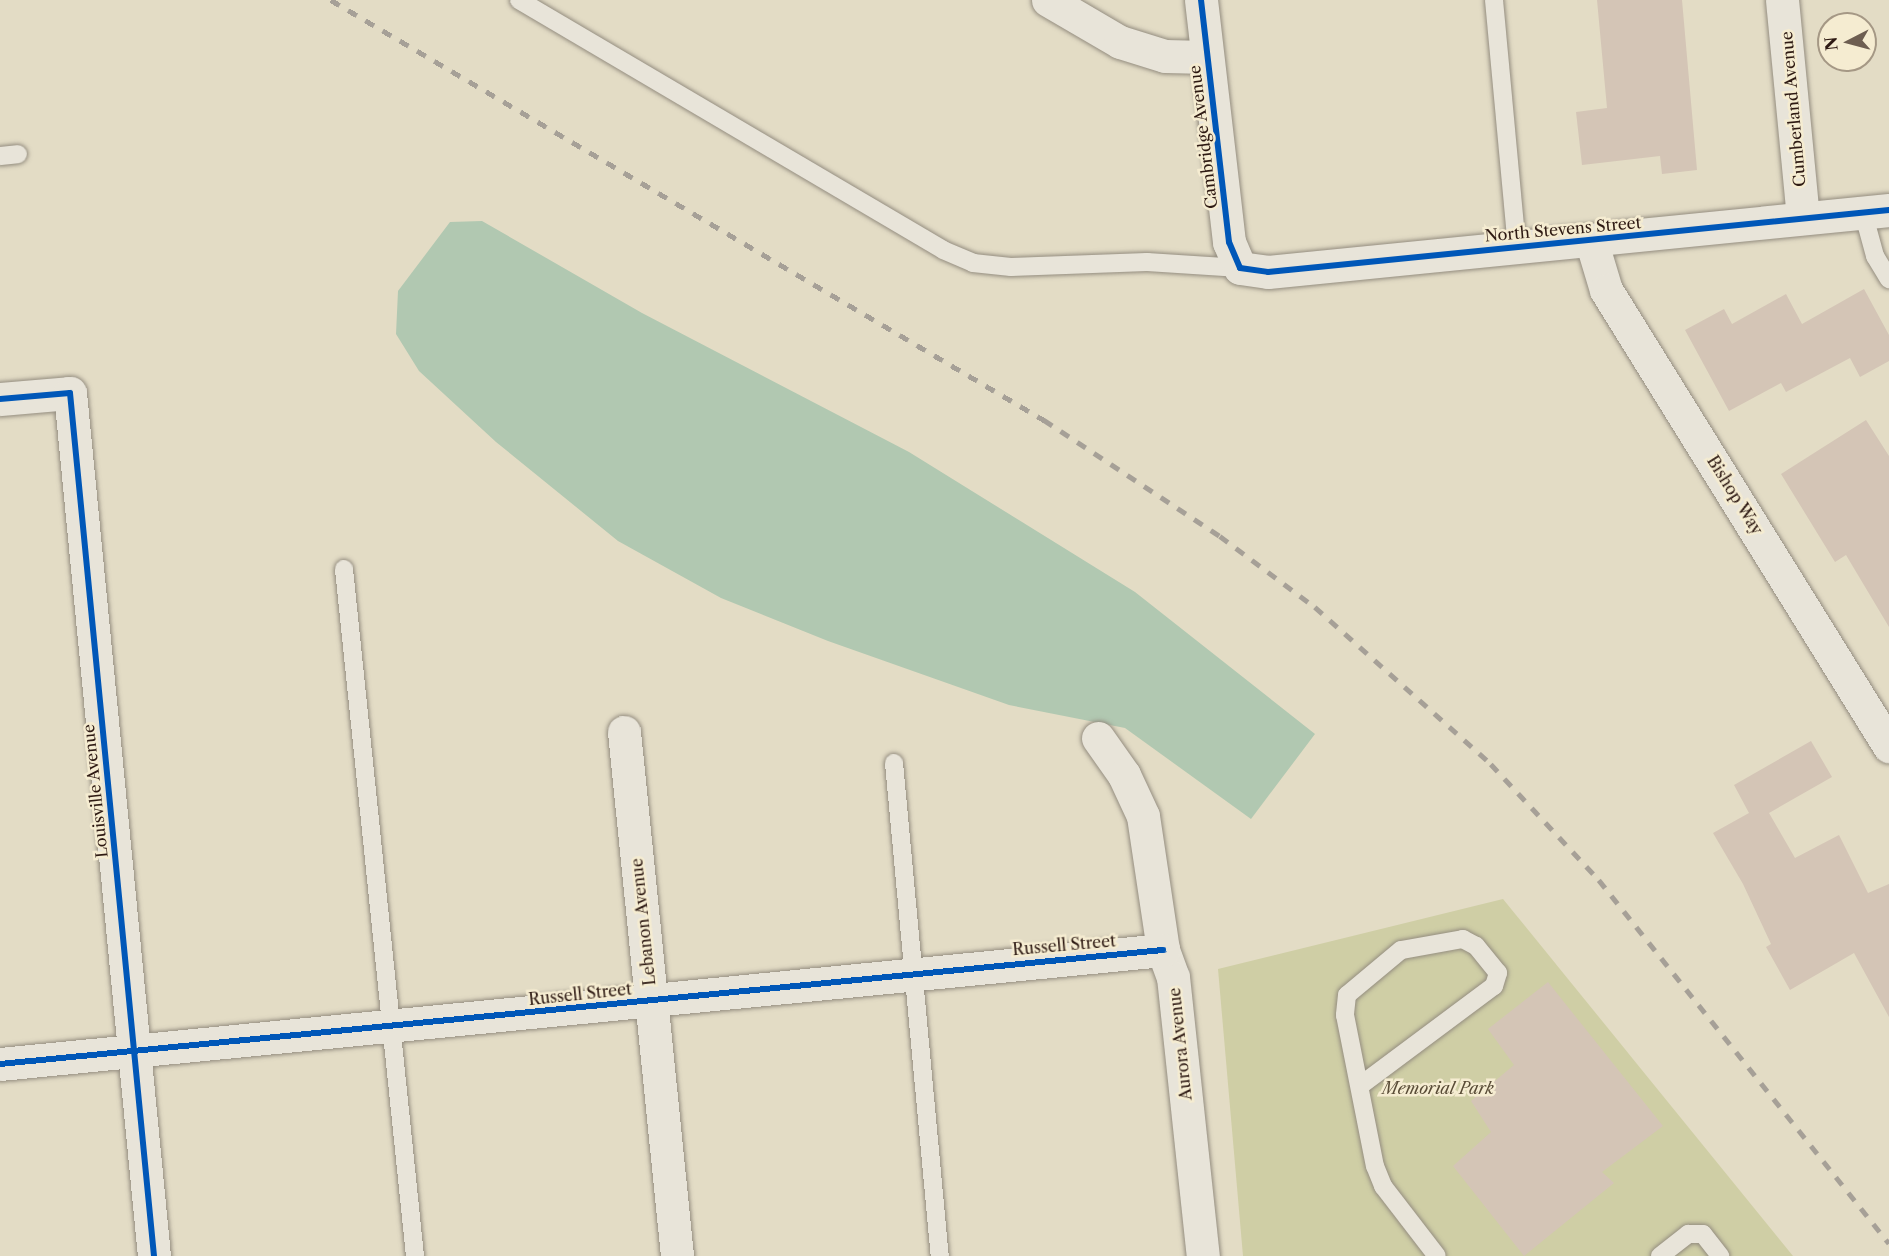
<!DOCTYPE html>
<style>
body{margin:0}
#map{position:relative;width:1889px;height:1256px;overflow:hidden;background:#e3dcc5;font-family:"Libre Caslon Text",serif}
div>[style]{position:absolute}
.green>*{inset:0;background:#cfcea5}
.water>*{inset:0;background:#b1c8b1}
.building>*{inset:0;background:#d4c5b6}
.roads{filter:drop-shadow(0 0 2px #948d80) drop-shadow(0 0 2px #948d80)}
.lane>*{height:18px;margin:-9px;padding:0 9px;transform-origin:9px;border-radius:9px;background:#e8e4d9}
.street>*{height:33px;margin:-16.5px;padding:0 16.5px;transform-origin:16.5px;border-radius:16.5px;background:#e8e4d9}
.rail>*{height:4.5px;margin-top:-2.25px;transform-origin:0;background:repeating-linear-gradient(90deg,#a6a097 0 10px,transparent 0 20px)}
.cycleway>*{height:6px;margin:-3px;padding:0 3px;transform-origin:3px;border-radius:3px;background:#0057b8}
span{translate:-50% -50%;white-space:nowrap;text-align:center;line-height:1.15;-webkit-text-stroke:5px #f5ecd1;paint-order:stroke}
.street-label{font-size:16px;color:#2e1a13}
.park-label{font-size:16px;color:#594c37;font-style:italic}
.north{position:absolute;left:1817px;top:12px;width:60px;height:60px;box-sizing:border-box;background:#f5ecd1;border:2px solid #a59885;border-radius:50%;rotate:264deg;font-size:16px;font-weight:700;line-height:24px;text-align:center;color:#2e1a13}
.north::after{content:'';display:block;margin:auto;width:21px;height:27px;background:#6d5e51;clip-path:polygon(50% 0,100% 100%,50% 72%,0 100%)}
</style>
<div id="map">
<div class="green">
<div style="clip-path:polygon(1503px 899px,1793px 1256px,1243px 1256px,1218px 969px)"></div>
</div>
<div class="water">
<div style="clip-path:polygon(482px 221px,642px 313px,909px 452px,1135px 592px,1315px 734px,1251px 819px,1125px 728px,1009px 705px,828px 641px,721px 598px,618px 541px,496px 442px,419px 371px,396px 334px,398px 291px,450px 222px)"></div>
</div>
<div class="building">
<div style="clip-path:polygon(1597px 0,1682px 0,1697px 170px,1662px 174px,1660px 156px,1582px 165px,1576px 112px,1607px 108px)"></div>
<div style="clip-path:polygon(1864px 289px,1889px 335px,1889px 361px,1860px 377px,1850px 358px,1786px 392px,1781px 383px,1729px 411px,1685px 330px,1724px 309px,1732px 324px,1786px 294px,1802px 324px)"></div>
<div style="clip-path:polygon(1866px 420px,1889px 456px,1889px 627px,1846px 555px,1835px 562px,1781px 474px)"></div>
<div style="clip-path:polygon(1811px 741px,1832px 777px,1769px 813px,1795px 858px,1839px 835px,1868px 893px,1889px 884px,1889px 1017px,1854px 953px,1790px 990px,1766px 947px,1771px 944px,1743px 884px,1713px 833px,1749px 813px,1734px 785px)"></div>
<div style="clip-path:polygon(1548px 982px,1663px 1126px,1602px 1172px,1614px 1183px,1524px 1256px,1453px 1166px,1491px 1132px,1471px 1101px,1514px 1065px,1488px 1029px)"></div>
</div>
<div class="roads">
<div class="lane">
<div style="left:519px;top:0;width:492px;rotate:30.5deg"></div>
<div style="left:943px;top:250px;width:33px;rotate:23deg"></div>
<div style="left:973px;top:263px;width:38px;rotate:6deg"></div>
<div style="left:1011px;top:267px;width:136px;rotate:-2.1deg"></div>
<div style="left:1147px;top:262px;width:93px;rotate:3.7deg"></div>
<div style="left:1494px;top:0;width:248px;rotate:84.7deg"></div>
<div style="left:0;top:156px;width:18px;rotate:-6deg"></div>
<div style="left:1863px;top:212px;width:46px;rotate:74.7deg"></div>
<div style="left:1875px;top:256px;width:27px;rotate:59deg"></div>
<div style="left:344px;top:569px;width:691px;rotate:84.1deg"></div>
<div style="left:894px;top:763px;width:495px;rotate:84.7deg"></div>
<div style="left:1361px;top:1085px;width:166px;rotate:-36.7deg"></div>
<div style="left:1494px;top:986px;width:14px;rotate:-73deg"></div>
<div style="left:1498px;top:973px;width:35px;rotate:-129deg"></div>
<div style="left:1476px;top:946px;width:15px;rotate:-152deg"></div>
<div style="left:1463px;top:939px;width:63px;rotate:169.9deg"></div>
<div style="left:1401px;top:950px;width:70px;rotate:140.2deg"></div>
<div style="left:1347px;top:995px;width:20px;rotate:96deg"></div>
<div style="left:1345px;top:1015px;width:154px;rotate:78.8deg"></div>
<div style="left:1375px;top:1166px;width:22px;rotate:68deg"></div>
<div style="left:1383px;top:1186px;width:88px;rotate:52.4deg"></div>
<div style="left:1660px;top:1256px;width:36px;rotate:-38deg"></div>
<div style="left:1688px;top:1234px;width:15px"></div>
<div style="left:1703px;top:1234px;width:28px;rotate:52deg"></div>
</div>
<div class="street">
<div style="left:1048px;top:0;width:83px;rotate:30.3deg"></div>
<div style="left:1120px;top:42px;width:47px;rotate:17.3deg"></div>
<div style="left:1165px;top:56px;width:42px;rotate:1.4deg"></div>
<div style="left:1201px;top:0;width:244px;rotate:83.4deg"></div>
<div style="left:1229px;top:242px;width:28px;rotate:67deg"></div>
<div style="left:1240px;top:268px;width:28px;rotate:8deg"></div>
<div style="left:1268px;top:272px;width:624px;rotate:-5.7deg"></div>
<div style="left:1782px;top:0;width:219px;rotate:84.5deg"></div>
<div style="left:1591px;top:240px;width:52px;rotate:73.3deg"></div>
<div style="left:1606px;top:290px;width:537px;rotate:58.18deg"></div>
<div style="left:0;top:399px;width:70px;rotate:-4.9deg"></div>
<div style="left:70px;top:393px;width:867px;rotate:84.44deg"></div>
<div style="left:624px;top:732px;width:527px;rotate:84.22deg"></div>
<div style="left:1098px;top:738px;width:45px;rotate:54.9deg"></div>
<div style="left:1124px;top:775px;width:45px;rotate:65.1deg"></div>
<div style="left:1143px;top:816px;width:135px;rotate:81.5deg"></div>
<div style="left:1163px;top:950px;width:29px;rotate:70deg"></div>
<div style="left:1173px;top:977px;width:281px;rotate:83.9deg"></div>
<div style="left:0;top:1064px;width:1169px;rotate:-5.6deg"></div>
</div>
</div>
<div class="rail">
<div style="left:331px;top:0;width:828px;rotate:30.5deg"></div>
<div style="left:1044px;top:420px;width:211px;rotate:33.4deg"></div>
<div style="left:1220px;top:536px;width:119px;rotate:36.8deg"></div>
<div style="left:1315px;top:607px;width:236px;rotate:41.7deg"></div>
<div style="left:1491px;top:764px;width:158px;rotate:47deg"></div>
<div style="left:1599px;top:880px;width:465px;rotate:51.4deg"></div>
</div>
<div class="cycleway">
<div style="left:1201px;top:0;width:244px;rotate:83.4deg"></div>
<div style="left:1229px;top:242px;width:28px;rotate:67deg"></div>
<div style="left:1240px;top:268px;width:28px;rotate:8deg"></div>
<div style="left:1268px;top:272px;width:624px;rotate:-5.7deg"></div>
<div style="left:0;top:399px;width:70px;rotate:-4.9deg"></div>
<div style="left:70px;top:393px;width:867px;rotate:84.44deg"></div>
<div style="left:0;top:1064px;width:1169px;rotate:-5.6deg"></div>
</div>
<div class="street-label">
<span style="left:1793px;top:109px;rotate:-95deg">Cumberland Avenue</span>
<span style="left:1203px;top:137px;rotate:-97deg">Cambridge Avenue</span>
<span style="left:1563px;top:229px;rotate:-5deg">North Stevens Street</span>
<span style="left:1735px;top:495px;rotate:58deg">Bishop Way</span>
<span style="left:95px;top:791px;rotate:-96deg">Louisville Avenue</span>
<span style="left:643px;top:922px;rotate:-96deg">Lebanon Avenue</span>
<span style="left:1064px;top:945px;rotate:-5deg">Russell Street</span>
<span style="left:580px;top:994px;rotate:-6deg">Russell Street</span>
<span style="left:1180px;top:1044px;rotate:-96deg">Aurora Avenue</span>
</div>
<div class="park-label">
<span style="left:1438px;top:1088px">Memorial Park</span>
</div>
<div class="north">N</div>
</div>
